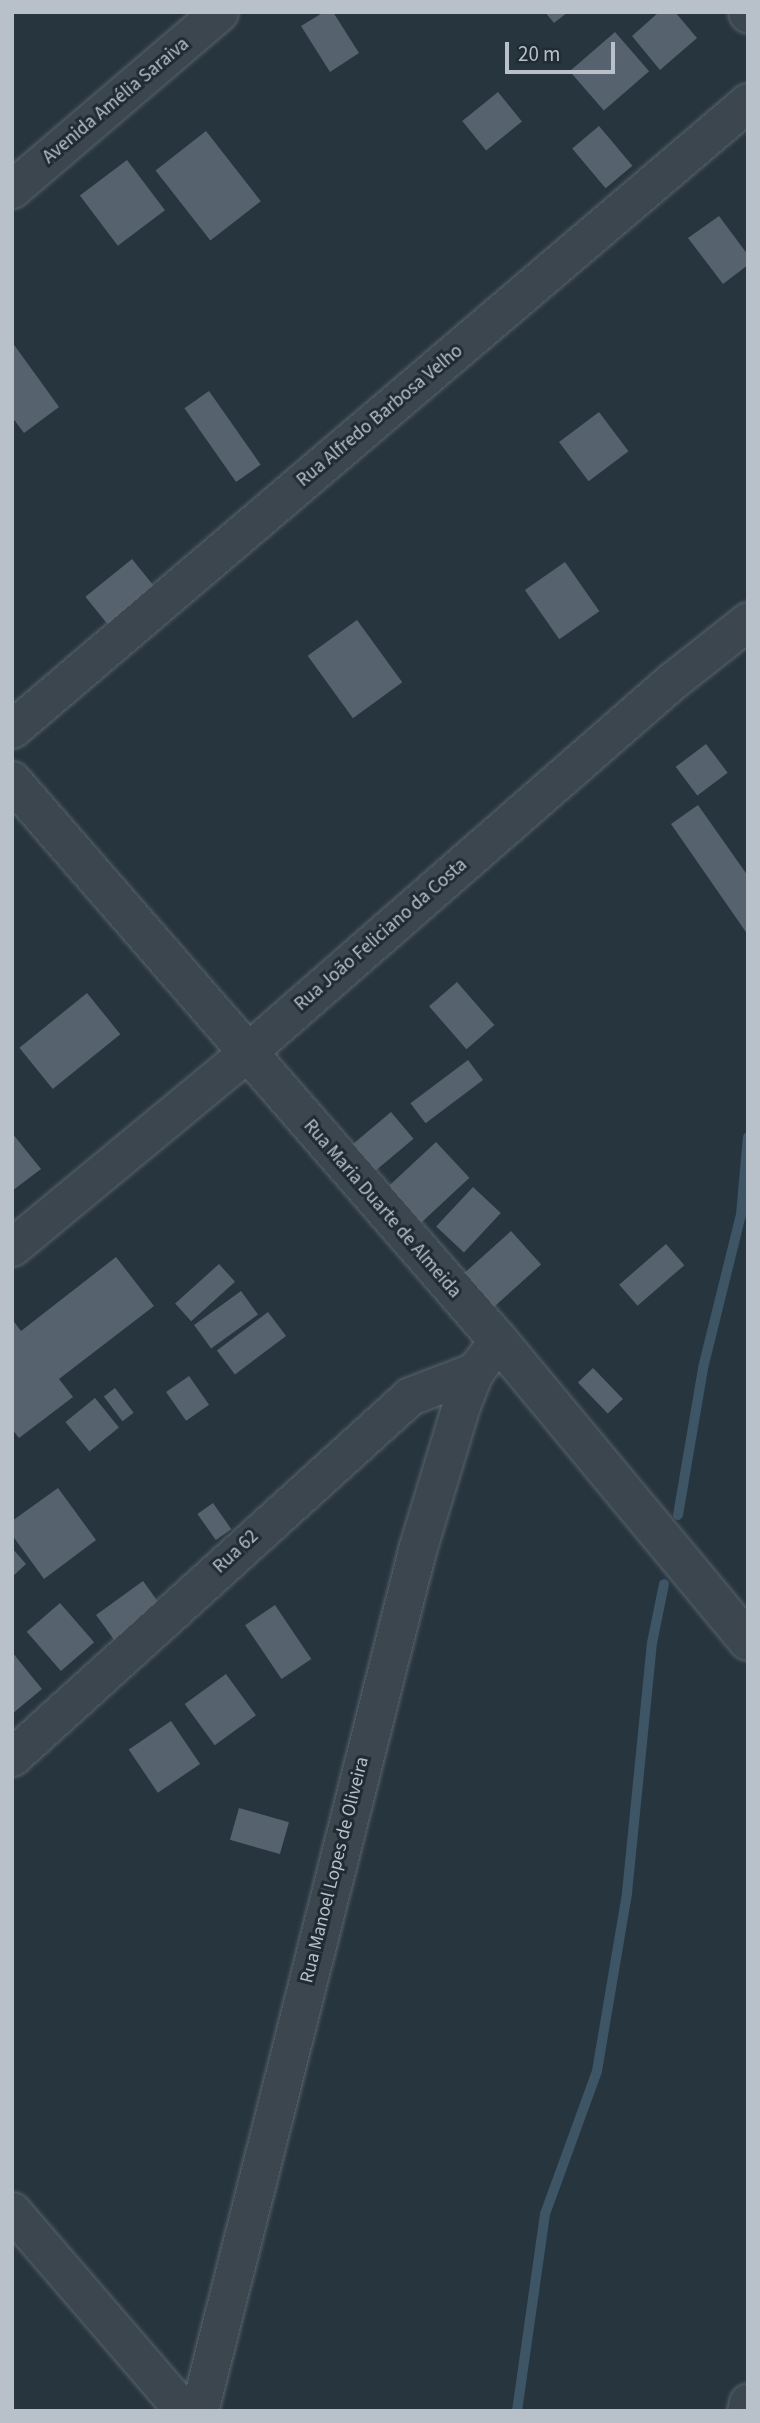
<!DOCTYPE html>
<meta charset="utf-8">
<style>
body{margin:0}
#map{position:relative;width:760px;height:2423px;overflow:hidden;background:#27353f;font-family:"Source Sans 3",sans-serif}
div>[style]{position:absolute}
.stream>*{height:10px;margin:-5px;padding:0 5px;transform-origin:5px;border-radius:5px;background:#3e5566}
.building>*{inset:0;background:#56636e;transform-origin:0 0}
.roads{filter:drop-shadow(0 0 2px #59646c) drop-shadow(0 0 2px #59646c)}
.minor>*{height:37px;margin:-18.5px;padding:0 18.5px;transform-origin:18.5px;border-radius:18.5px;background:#3b464f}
.tertiary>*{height:38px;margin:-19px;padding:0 19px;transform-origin:19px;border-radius:19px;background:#3b464f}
span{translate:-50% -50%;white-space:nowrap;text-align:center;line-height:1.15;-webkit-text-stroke:6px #202b34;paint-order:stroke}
.street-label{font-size:19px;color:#b8c1c9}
.frame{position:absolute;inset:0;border:14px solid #b8c1c9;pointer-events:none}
.scale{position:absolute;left:505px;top:42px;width:110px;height:32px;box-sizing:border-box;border:4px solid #b8c1c9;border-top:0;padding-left:9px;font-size:21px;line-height:24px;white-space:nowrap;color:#b8c1c9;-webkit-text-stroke:5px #202b34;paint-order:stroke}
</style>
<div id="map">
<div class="stream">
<div style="left:678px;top:1515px;width:149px;rotate:-80.3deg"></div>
<div style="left:703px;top:1368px;width:158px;rotate:-76.1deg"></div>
<div style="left:741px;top:1215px;width:78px;rotate:-84.9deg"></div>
<div style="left:517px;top:2411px;width:199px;rotate:-81.9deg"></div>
<div style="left:545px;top:2214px;width:152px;rotate:-70deg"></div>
<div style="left:597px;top:2071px;width:181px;rotate:-80.4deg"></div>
<div style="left:627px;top:1893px;width:251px;rotate:-84.3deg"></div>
<div style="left:652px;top:1643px;width:60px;rotate:-78.5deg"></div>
</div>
<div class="building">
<div style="clip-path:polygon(324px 12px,333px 12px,359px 53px,330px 72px,301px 26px)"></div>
<div style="clip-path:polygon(545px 12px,568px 12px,554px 23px)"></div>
<div style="clip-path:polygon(659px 12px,675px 12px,697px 38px,660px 70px,632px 36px)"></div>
<div style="left:615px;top:32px;width:52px;height:60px;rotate:49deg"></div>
<div style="left:498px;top:92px;width:38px;height:46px;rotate:51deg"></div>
<div style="left:599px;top:126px;width:52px;height:35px;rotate:50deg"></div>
<div style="left:206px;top:131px;width:89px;height:64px;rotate:52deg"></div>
<div style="left:127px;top:160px;width:63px;height:59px;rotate:53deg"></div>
<div style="clip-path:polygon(719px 216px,748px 255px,748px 265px,723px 284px,688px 238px)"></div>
<div style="clip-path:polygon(12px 342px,59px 407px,24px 433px,12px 417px)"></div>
<div style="left:209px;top:391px;width:90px;height:30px;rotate:55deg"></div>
<div style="left:599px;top:412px;width:49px;height:50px;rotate:53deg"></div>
<div style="left:132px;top:559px;width:38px;height:60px;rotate:51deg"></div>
<div style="left:565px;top:562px;width:60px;height:49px;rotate:55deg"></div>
<div style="left:357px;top:620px;width:77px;height:61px;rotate:54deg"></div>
<div style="left:706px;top:744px;width:36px;height:38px;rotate:53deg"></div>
<div style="clip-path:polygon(698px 805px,748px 876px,748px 935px,671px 824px)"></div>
<div style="left:457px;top:982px;width:57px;height:37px;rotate:49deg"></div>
<div style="left:87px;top:993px;width:53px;height:87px;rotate:51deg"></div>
<div style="left:468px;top:1060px;width:25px;height:72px;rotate:53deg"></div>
<div style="left:391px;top:1112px;width:35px;height:57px;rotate:50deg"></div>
<div style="clip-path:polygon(12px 1133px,41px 1169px,12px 1191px)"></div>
<div style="left:436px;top:1142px;width:49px;height:66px;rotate:47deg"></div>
<div style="left:473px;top:1187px;width:38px;height:54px;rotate:43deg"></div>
<div style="left:511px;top:1231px;width:45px;height:71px;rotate:48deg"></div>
<div style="left:666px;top:1244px;width:28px;height:62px;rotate:49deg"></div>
<div style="clip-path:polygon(116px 1257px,154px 1306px,59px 1379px,73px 1397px,19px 1438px,12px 1429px,12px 1319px,21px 1331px)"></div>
<div style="left:219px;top:1264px;width:24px;height:59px;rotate:48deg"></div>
<div style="left:241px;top:1291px;width:29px;height:58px;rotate:54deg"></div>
<div style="left:268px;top:1312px;width:30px;height:64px;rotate:53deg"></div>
<div style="left:593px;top:1368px;width:43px;height:21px;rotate:46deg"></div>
<div style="left:189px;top:1376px;width:35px;height:28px;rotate:55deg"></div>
<div style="left:115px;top:1388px;width:31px;height:14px;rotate:53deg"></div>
<div style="left:95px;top:1398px;width:38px;height:38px;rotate:51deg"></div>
<div style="clip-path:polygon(58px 1488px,96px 1540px,44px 1579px,12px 1535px,12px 1521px)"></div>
<div style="left:213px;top:1503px;width:32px;height:19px;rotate:55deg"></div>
<div style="clip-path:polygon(12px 1548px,26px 1564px,12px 1577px)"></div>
<div style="left:143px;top:1581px;width:34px;height:58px;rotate:54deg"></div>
<div style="left:60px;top:1603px;width:52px;height:44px;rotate:49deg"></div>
<div style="left:275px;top:1605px;width:65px;height:36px;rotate:56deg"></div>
<div style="clip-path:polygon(12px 1652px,42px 1689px,12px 1714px)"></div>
<div style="left:226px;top:1674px;width:51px;height:51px;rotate:54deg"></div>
<div style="left:171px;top:1721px;width:52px;height:51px;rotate:56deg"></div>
<div style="left:239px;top:1808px;width:52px;height:33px;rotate:16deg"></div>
</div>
<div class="roads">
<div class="minor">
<div style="left:747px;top:12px;width:2px;rotate:63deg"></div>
<div style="left:12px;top:189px;width:272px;rotate:-40.5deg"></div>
<div style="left:12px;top:729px;width:967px;rotate:-40.43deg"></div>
<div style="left:12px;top:1247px;width:303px;rotate:-39.6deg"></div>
<div style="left:245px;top:1054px;width:567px;rotate:-41.14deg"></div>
<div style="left:672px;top:681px;width:97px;rotate:-38.3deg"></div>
<div style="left:12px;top:1757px;width:537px;rotate:-42.21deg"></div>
<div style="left:410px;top:1396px;width:70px;rotate:-21deg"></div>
<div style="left:12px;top:2211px;width:264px;rotate:49.3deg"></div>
<div style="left:199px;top:2411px;width:888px;rotate:-75.79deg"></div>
<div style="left:417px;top:1550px;width:152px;rotate:-73.1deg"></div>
<div style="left:461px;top:1405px;width:37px;rotate:-68deg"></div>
<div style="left:475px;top:1371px;width:39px;rotate:-53deg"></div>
<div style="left:746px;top:2411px;width:9px;rotate:-77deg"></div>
</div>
<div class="tertiary">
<div style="left:12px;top:781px;width:741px;rotate:49deg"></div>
<div style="left:498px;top:1340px;width:391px;rotate:50.3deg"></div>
</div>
</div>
<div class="street-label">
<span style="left:116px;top:101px;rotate:-40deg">Avenida Amélia Saraiva</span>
<span style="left:380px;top:416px;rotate:-40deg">Rua Alfredo Barbosa Velho</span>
<span style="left:381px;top:935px;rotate:-41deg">Rua João Feliciano da Costa</span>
<span style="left:382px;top:1209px;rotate:49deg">Rua Maria Duarte de Almeida</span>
<span style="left:236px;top:1552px;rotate:-43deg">Rua 62</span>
<span style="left:335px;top:1870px;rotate:-76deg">Rua Manoel Lopes de Oliveira</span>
</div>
<div class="frame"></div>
<div class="scale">20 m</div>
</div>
